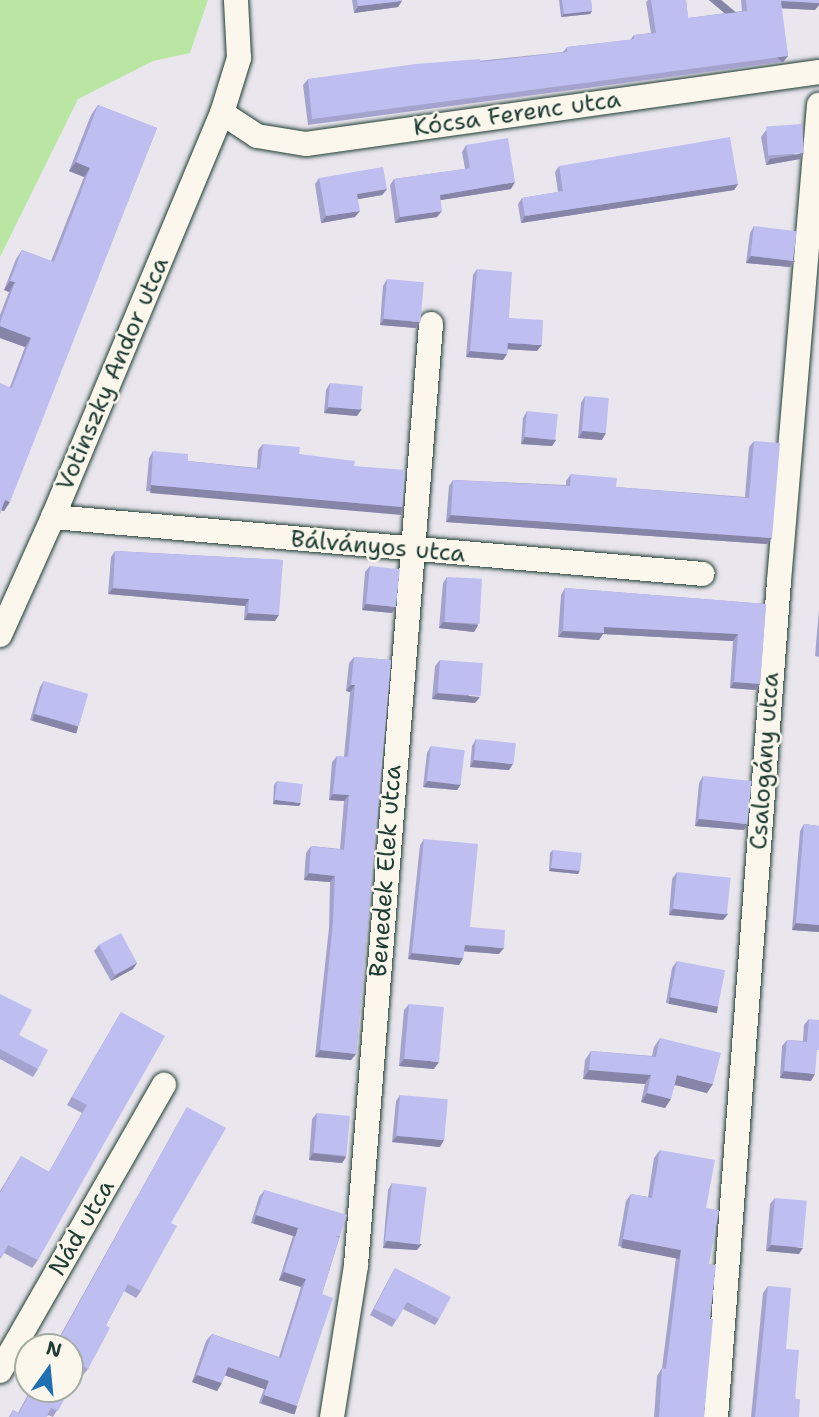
<!DOCTYPE html>
<meta charset="utf-8">
<style>
body{margin:0}
#map{position:relative;width:819px;height:1417px;overflow:hidden;background:#e9e6ed;font-family:"Shantell Sans",sans-serif}
div>[style]{position:absolute}
.green>*{inset:0;background:#b9e6a3}
.roads{filter:drop-shadow(0 0 2px #1f3d34) drop-shadow(0 0 2px #1f3d34)}
.street>*{height:24px;margin:-12px;padding:0 12px;transform-origin:12px;border-radius:12px;background:#fbf7ec}
.wall>*{inset:0;background:#a4a3ce}
.shaded-wall>*{inset:0;background:#8685a8;transform-origin:0 0}
.building>*{inset:0;background:#bfbef0;transform-origin:0 0}
span{translate:-50% -50%;white-space:nowrap;text-align:center;line-height:1.15;-webkit-text-stroke:5px #fbf7ec;paint-order:stroke}
.street-label{font-size:24px;color:#1f3d34}
.north{position:absolute;left:14px;top:1333px;width:70px;height:70px;box-sizing:border-box;background:#fbf7ec;border:2px solid #a3ada2;border-radius:50%;rotate:15deg;font-size:19px;font-weight:700;line-height:28px;text-align:center;color:#1f3d34}
.north::after{content:'';display:block;margin:auto;width:24px;height:32px;background:#1f6fb2;clip-path:polygon(50% 0,100% 100%,50% 72%,0 100%)}
</style>
<div id="map">
<div class="green">
<div style="clip-path:polygon(0 0,208px 0,190px 53px,153px 61px,78px 99px,0 257px)"></div>
</div>
<div class="roads">
<div class="street">
<div style="left:222px;top:113px;width:42px;rotate:33.3deg"></div>
<div style="left:257px;top:136px;width:50px;rotate:9.3deg"></div>
<div style="left:306px;top:144px;width:518px;rotate:-7.99deg"></div>
<div style="left:53px;top:517px;width:652px;rotate:5.01deg"></div>
<div style="left:0;top:635px;width:129px;rotate:-65.8deg"></div>
<div style="left:53px;top:517px;width:438px;rotate:-67.3deg"></div>
<div style="left:222px;top:113px;width:58px;rotate:-72.8deg"></div>
<div style="left:239px;top:58px;width:58px;rotate:-93deg"></div>
<div style="left:0;top:1371px;width:330px;rotate:-60.2deg"></div>
<div style="left:332px;top:1417px;width:154px;rotate:-81deg"></div>
<div style="left:356px;top:1265px;width:944px;rotate:-85.44deg"></div>
<div style="left:716px;top:1417px;width:838px;rotate:-85.69deg"></div>
<div style="left:779px;top:581px;width:478px;rotate:-85.2deg"></div>
</div>
</div>
<div class="wall">
<div style="clip-path:polygon(352px 0,402px 0,398px 7px,354px 13px)"></div>
<div style="clip-path:polygon(559px 0,591px 0,592px 11px,590px 14px,561px 17px)"></div>
<div style="clip-path:polygon(648px 0,686px 0,688px 18px,742px 11px,741px 0,819px 0,819px 5px,815px 10px,781px 8px,788px 56px,783px 62px,308px 125px,303px 85px,308px 79px,563px 52px,567px 47px,630px 40px,634px 35px,651px 33px,646px 2px)"></div>
<div style="clip-path:polygon(98px 105px,157px 128px,4px 511px,1px 510px,10px 387px,25px 347px,0 338px,0 315px,9px 292px,4px 290px,16px 259px,22px 250px,51px 261px,84px 177px,69px 171px,91px 115px)"></div>
<div style="clip-path:polygon(766px 130px,800px 159px,766px 165px,761px 137px)"></div>
<div style="clip-path:polygon(466px 145px,511px 189px,440px 200px,437px 217px,395px 223px,390px 185px,394px 179px,465px 169px,462px 152px)"></div>
<div style="clip-path:polygon(559px 166px,738px 184px,734px 190px,521px 223px,518px 204px,522px 198px,558px 192px,555px 172px)"></div>
<div style="clip-path:polygon(319px 178px,387px 189px,382px 195px,358px 199px,355px 217px,321px 223px,315px 184px)"></div>
<div style="clip-path:polygon(754px 226px,795px 261px,790px 267px,746px 263px,750px 233px)"></div>
<div style="clip-path:polygon(477px 269px,509px 318px,537px 351px,508px 349px,507px 354px,503px 360px,466px 357px,473px 275px)"></div>
<div style="clip-path:polygon(387px 279px,416px 328px,380px 325px,383px 286px)"></div>
<div style="clip-path:polygon(330px 383px,357px 416px,324px 413px,326px 390px)"></div>
<div style="clip-path:polygon(585px 396px,602px 440px,578px 438px,581px 403px)"></div>
<div style="clip-path:polygon(527px 411px,556px 440px,552px 446px,521px 444px,523px 418px)"></div>
<div style="clip-path:polygon(754px 441px,767px 544px,446px 522px,449px 486px,453px 480px,566px 485px,566px 481px,571px 474px,616px 487px,745px 497px,749px 447px)"></div>
<div style="clip-path:polygon(263px 444px,299px 454px,354px 466px,402px 507px,398px 513px,146px 491px,149px 458px,153px 451px,188px 461px,257px 468px,258px 450px)"></div>
<div style="clip-path:polygon(115px 551px,283px 560px,275px 621px,244px 620px,245px 606px,108px 594px,111px 557px)"></div>
<div style="clip-path:polygon(370px 566px,392px 613px,362px 610px,365px 572px)"></div>
<div style="clip-path:polygon(447px 577px,478px 625px,474px 632px,439px 628px,443px 583px)"></div>
<div style="clip-path:polygon(565px 588px,766px 604px,760px 684px,756px 690px,730px 688px,733px 641px,603px 634px,599px 640px,558px 637px,561px 595px)"></div>
<div style="clip-path:polygon(819px 610px,819px 657px,815px 656px)"></div>
<div style="clip-path:polygon(354px 657px,391px 660px,356px 1054px,351px 1060px,315px 1057px,329px 928px,330px 882px,304px 880px,306px 853px,311px 846px,340px 849px,344px 801px,329px 800px,332px 762px,337px 756px,344px 757px,350px 692px,346px 691px,349px 663px)"></div>
<div style="clip-path:polygon(440px 660px,475px 703px,432px 699px,435px 666px)"></div>
<div style="clip-path:polygon(44px 681px,78px 727px,74px 733px,30px 720px,40px 687px)"></div>
<div style="clip-path:polygon(476px 739px,509px 770px,470px 767px,472px 746px)"></div>
<div style="clip-path:polygon(431px 746px,461px 784px,457px 790px,423px 787px,427px 753px)"></div>
<div style="clip-path:polygon(703px 776px,744px 830px,695px 826px,699px 783px)"></div>
<div style="clip-path:polygon(277px 781px,299px 806px,273px 804px,274px 785px)"></div>
<div style="clip-path:polygon(804px 824px,819px 826px,819px 932px,792px 930px,800px 831px)"></div>
<div style="clip-path:polygon(424px 839px,470px 927px,499px 954px,464px 951px,463px 958px,459px 965px,408px 959px,420px 845px)"></div>
<div style="clip-path:polygon(553px 850px,580px 870px,578px 874px,549px 871px,550px 853px)"></div>
<div style="clip-path:polygon(677px 872px,728px 914px,723px 920px,669px 915px,672px 879px)"></div>
<div style="clip-path:polygon(99px 945px,137px 963px,133px 969px,111px 981px,94px 951px)"></div>
<div style="clip-path:polygon(677px 961px,714px 1012px,666px 1003px,672px 968px)"></div>
<div style="clip-path:polygon(0 994px,19px 1035px,38px 1069px,33px 1077px,0 1059px)"></div>
<div style="clip-path:polygon(409px 1004px,434px 1069px,399px 1066px,404px 1010px)"></div>
<div style="clip-path:polygon(121px 1012px,38px 1260px,32px 1268px,4px 1253px,0 1259px,0 1191px,21px 1156px,49px 1172px,82px 1113px,67px 1105px)"></div>
<div style="clip-path:polygon(809px 1019px,811px 1081px,780px 1078px,782px 1046px,787px 1040px,803px 1041px,804px 1025px)"></div>
<div style="clip-path:polygon(660px 1038px,707px 1093px,675px 1085px,665px 1108px,641px 1102px,645px 1084px,583px 1079px,585px 1060px,591px 1051px,652px 1056px,654px 1047px)"></div>
<div style="clip-path:polygon(400px 1095px,440px 1147px,392px 1142px,396px 1101px)"></div>
<div style="clip-path:polygon(187px 1107px,171px 1223px,141px 1291px,136px 1298px,124px 1291px,106px 1325px,88px 1369px,83px 1375px,79px 1373px,70px 1347px,54px 1347px)"></div>
<div style="clip-path:polygon(317px 1113px,346px 1157px,342px 1163px,309px 1160px,312px 1119px)"></div>
<div style="clip-path:polygon(660px 1150px,706px 1208px,709px 1264px,710px 1319px,704px 1417px,654px 1417px,657px 1376px,662px 1368px,676px 1257px,618px 1246px,626px 1201px,631px 1194px,648px 1197px,654px 1158px)"></div>
<div style="clip-path:polygon(392px 1183px,417px 1250px,383px 1248px,388px 1190px)"></div>
<div style="clip-path:polygon(265px 1190px,340px 1236px,322px 1294px,292px 1414px,259px 1403px,264px 1389px,225px 1375px,217px 1391px,192px 1382px,206px 1341px,212px 1334px,279px 1357px,301px 1287px,279px 1280px,293px 1236px,251px 1223px,259px 1197px)"></div>
<div style="clip-path:polygon(775px 1198px,799px 1254px,766px 1251px,770px 1204px)"></div>
<div style="clip-path:polygon(395px 1268px,439px 1319px,435px 1325px,403px 1309px,392px 1327px,370px 1315px,391px 1275px)"></div>
<div style="clip-path:polygon(768px 1286px,786px 1349px,799px 1417px,751px 1417px,763px 1293px)"></div>
<div style="clip-path:polygon(31px 1389px,70px 1389px,53px 1417px,48px 1415px,46px 1417px,9px 1417px,13px 1410px,18px 1413px)"></div>
</div>
<div class="shaded-wall">
<div style="clip-path:polygon(402px 1px,398px 7px,354px 13px,358px 6px)"></div>
<div style="clip-path:polygon(781px 1px,819px 3px,819px 5px,815px 10px,776px 8px)"></div>
<div style="clip-path:polygon(592px 11px,590px 14px,561px 17px,564px 14px)"></div>
<div style="left:788px;top:56px;width:8px;height:480px;rotate:130deg"></div>
<div style="clip-path:polygon(804px 153px,800px 159px,766px 165px,770px 159px)"></div>
<div style="clip-path:polygon(76px 162px,90px 168px,84px 177px,69px 171px)"></div>
<div style="clip-path:polygon(515px 182px,511px 189px,435px 201px,440px 195px)"></div>
<div style="clip-path:polygon(738px 184px,734px 190px,521px 223px,525px 216px)"></div>
<div style="clip-path:polygon(387px 189px,382px 195px,353px 200px,357px 194px)"></div>
<div style="clip-path:polygon(360px 211px,355px 217px,321px 223px,326px 216px)"></div>
<div style="clip-path:polygon(442px 211px,437px 217px,395px 223px,400px 217px)"></div>
<div style="clip-path:polygon(751px 256px,795px 261px,790px 267px,746px 263px)"></div>
<div style="clip-path:polygon(10px 281px,15px 282px,9px 292px,4px 290px)"></div>
<div style="clip-path:polygon(384px 319px,420px 322px,416px 328px,380px 325px)"></div>
<div style="clip-path:polygon(0 326px,31px 338px,25px 347px,0 338px)"></div>
<div style="clip-path:polygon(508px 343px,542px 345px,537px 351px,504px 349px)"></div>
<div style="clip-path:polygon(470px 351px,507px 354px,503px 360px,466px 357px)"></div>
<div style="clip-path:polygon(329px 407px,362px 409px,357px 416px,324px 413px)"></div>
<div style="clip-path:polygon(583px 431px,606px 433px,602px 440px,578px 438px)"></div>
<div style="clip-path:polygon(525px 437px,556px 440px,552px 446px,521px 444px)"></div>
<div style="left:151px;top:485px;width:252px;height:8px;rotate:5deg"></div>
<div style="clip-path:polygon(5px 500px,10px 502px,4px 511px,0 510px)"></div>
<div style="clip-path:polygon(451px 515px,772px 538px,767px 544px,446px 522px)"></div>
<div style="clip-path:polygon(113px 588px,249px 599px,245px 606px,108px 594px)"></div>
<div style="clip-path:polygon(366px 604px,396px 607px,392px 613px,362px 610px)"></div>
<div style="clip-path:polygon(248px 613px,279px 615px,275px 621px,244px 620px)"></div>
<div style="clip-path:polygon(443px 622px,478px 625px,474px 632px,439px 628px)"></div>
<div style="clip-path:polygon(604px 627px,738px 634px,733px 641px,603px 634px,599px 640px,558px 637px,563px 631px)"></div>
<div style="clip-path:polygon(734px 682px,760px 684px,756px 690px,730px 688px)"></div>
<div style="clip-path:polygon(351px 685px,355px 685px,350px 692px,346px 691px)"></div>
<div style="clip-path:polygon(437px 693px,480px 697px,475px 703px,432px 699px)"></div>
<div style="left:34px;top:714px;width:46px;height:7px;rotate:16deg"></div>
<div style="clip-path:polygon(474px 760px,513px 764px,509px 770px,470px 767px)"></div>
<div style="clip-path:polygon(428px 781px,461px 784px,457px 790px,423px 787px)"></div>
<div style="clip-path:polygon(333px 794px,349px 795px,344px 801px,329px 800px)"></div>
<div style="clip-path:polygon(275px 800px,301px 803px,299px 806px,273px 804px)"></div>
<div style="clip-path:polygon(699px 819px,748px 824px,744px 830px,695px 826px)"></div>
<div style="clip-path:polygon(551px 868px,580px 870px,578px 874px,549px 871px)"></div>
<div style="clip-path:polygon(309px 873px,335px 876px,330px 882px,304px 880px)"></div>
<div style="clip-path:polygon(673px 909px,728px 914px,723px 920px,669px 915px)"></div>
<div style="clip-path:polygon(796px 923px,819px 925px,819px 932px,792px 930px)"></div>
<div style="clip-path:polygon(465px 945px,504px 948px,499px 954px,460px 951px)"></div>
<div style="clip-path:polygon(412px 953px,463px 958px,459px 965px,408px 959px)"></div>
<div style="clip-path:polygon(137px 963px,133px 969px,111px 981px,116px 975px)"></div>
<div style="left:670px;top:997px;width:49px;height:7px;rotate:11deg"></div>
<div style="clip-path:polygon(320px 1050px,356px 1054px,351px 1060px,315px 1057px)"></div>
<div style="clip-path:polygon(404px 1059px,439px 1062px,434px 1069px,399px 1066px)"></div>
<div style="clip-path:polygon(589px 1070px,651px 1075px,645px 1084px,583px 1079px)"></div>
<div style="clip-path:polygon(784px 1071px,815px 1074px,811px 1081px,780px 1078px)"></div>
<div style="clip-path:polygon(677px 1075px,713px 1084px,707px 1093px,671px 1084px)"></div>
<div style="clip-path:polygon(647px 1093px,671px 1099px,665px 1108px,641px 1102px)"></div>
<div style="clip-path:polygon(397px 1136px,444px 1140px,440px 1147px,392px 1142px)"></div>
<div style="clip-path:polygon(313px 1153px,346px 1157px,342px 1163px,309px 1160px)"></div>
<div style="left:256px;top:1215px;width:44px;height:9px;rotate:17deg"></div>
<div style="left:623px;top:1239px;width:59px;height:9px;rotate:11deg"></div>
<div style="clip-path:polygon(387px 1241px,422px 1244px,417px 1250px,383px 1248px)"></div>
<div style="clip-path:polygon(771px 1245px,803px 1248px,799px 1254px,766px 1251px)"></div>
<div style="clip-path:polygon(284px 1272px,306px 1279px,301px 1287px,279px 1280px)"></div>
<div style="left:228px;top:1367px;width:43px;height:9px;rotate:19deg"></div>
<div style="clip-path:polygon(197px 1375px,222px 1383px,217px 1391px,192px 1382px)"></div>
<div style="left:264px;top:1395px;width:35px;height:9px;rotate:18deg"></div>
</div>
<div class="building">
<div style="clip-path:polygon(357px 0,402px 0,402px 1px,358px 6px)"></div>
<div style="clip-path:polygon(562px 0,591px 0,592px 11px,564px 14px)"></div>
<div style="clip-path:polygon(651px 0,686px 0,688px 18px,747px 11px,746px 0,819px 0,819px 3px,781px 1px,788px 56px,312px 119px,308px 79px,416px 64px,480px 59px,480px 62px,567px 52px,567px 47px,634px 39px,634px 35px,656px 33px)"></div>
<div style="clip-path:polygon(98px 105px,157px 128px,10px 502px,5px 500px,0 514px,0 383px,12px 388px,31px 338px,0 326px,0 323px,15px 282px,10px 281px,22px 250px,54px 262px,90px 168px,76px 162px)"></div>
<div style="left:802px;top:124px;width:29px;height:36px;rotate:86deg"></div>
<div style="clip-path:polygon(730px 137px,738px 184px,525px 216px,522px 198px,563px 191px,559px 166px)"></div>
<div style="clip-path:polygon(508px 138px,515px 182px,440px 195px,442px 211px,400px 217px,394px 179px,470px 168px,466px 145px)"></div>
<div style="clip-path:polygon(383px 167px,387px 189px,357px 194px,360px 211px,326px 216px,319px 178px)"></div>
<div style="left:754px;top:226px;width:43px;height:30px;rotate:7deg"></div>
<div style="clip-path:polygon(477px 269px,512px 272px,509px 318px,543px 320px,542px 345px,508px 343px,507px 354px,470px 351px)"></div>
<div style="left:387px;top:279px;width:37px;height:40px;rotate:5deg"></div>
<div style="left:330px;top:383px;width:33px;height:24px;rotate:5deg"></div>
<div style="left:585px;top:396px;width:24px;height:35px;rotate:5deg"></div>
<div style="left:527px;top:411px;width:31px;height:26px;rotate:6deg"></div>
<div style="clip-path:polygon(754px 441px,780px 443px,772px 538px,451px 515px,453px 480px,570px 486px,571px 474px,617px 478px,616px 487px,749px 498px)"></div>
<div style="clip-path:polygon(263px 444px,300px 447px,299px 454px,355px 461px,354px 466px,405px 470px,402px 507px,151px 485px,153px 451px,188px 454px,188px 461px,260px 469px)"></div>
<div style="clip-path:polygon(115px 551px,283px 560px,279px 615px,248px 613px,249px 599px,113px 588px)"></div>
<div style="left:370px;top:566px;width:30px;height:38px;rotate:6deg"></div>
<div style="left:447px;top:577px;width:35px;height:45px;rotate:3deg"></div>
<div style="clip-path:polygon(565px 588px,766px 604px,760px 684px,734px 682px,738px 634px,604px 627px,604px 633px,563px 631px)"></div>
<div style="clip-path:polygon(354px 657px,391px 660px,356px 1054px,320px 1050px,333px 922px,335px 876px,309px 873px,311px 846px,344px 850px,349px 795px,333px 794px,337px 756px,348px 757px,355px 685px,351px 685px)"></div>
<div style="left:440px;top:660px;width:43px;height:33px;rotate:4deg"></div>
<div style="left:44px;top:681px;width:46px;height:34px;rotate:16deg"></div>
<div style="left:476px;top:739px;width:40px;height:21px;rotate:6deg"></div>
<div style="left:431px;top:746px;width:34px;height:35px;rotate:7deg"></div>
<div style="left:703px;top:776px;width:49px;height:43px;rotate:6deg"></div>
<div style="left:277px;top:781px;width:26px;height:19px;rotate:7deg"></div>
<div style="clip-path:polygon(804px 824px,819px 826px,819px 925px,796px 923px)"></div>
<div style="clip-path:polygon(424px 839px,478px 844px,470px 927px,505px 930px,504px 948px,465px 945px,463px 958px,412px 953px)"></div>
<div style="left:553px;top:850px;width:29px;height:18px;rotate:6deg"></div>
<div style="left:677px;top:872px;width:54px;height:37px;rotate:6deg"></div>
<div style="left:121px;top:933px;width:34px;height:25px;rotate:62deg"></div>
<div style="left:677px;top:961px;width:49px;height:37px;rotate:11deg"></div>
<div style="clip-path:polygon(0 994px,32px 1010px,19px 1035px,48px 1050px,38px 1069px,0 1049px)"></div>
<div style="left:409px;top:1004px;width:35px;height:55px;rotate:5deg"></div>
<div style="clip-path:polygon(121px 1012px,165px 1036px,38px 1260px,8px 1245px,2px 1257px,0 1256px,0 1193px,21px 1156px,49px 1172px,87px 1105px,72px 1097px)"></div>
<div style="clip-path:polygon(809px 1019px,819px 1020px,819px 1050px,817px 1050px,815px 1074px,784px 1071px,787px 1040px,807px 1042px)"></div>
<div style="clip-path:polygon(660px 1038px,721px 1053px,713px 1084px,677px 1075px,671px 1099px,647px 1093px,651px 1075px,589px 1070px,591px 1051px,656px 1057px)"></div>
<div style="left:400px;top:1095px;width:48px;height:41px;rotate:5deg"></div>
<div style="clip-path:polygon(187px 1107px,226px 1128px,171px 1223px,177px 1226px,141px 1291px,128px 1284px,106px 1325px,110px 1328px,88px 1369px,82px 1366px,70px 1389px,70px 1347px,55px 1347px)"></div>
<div style="left:317px;top:1113px;width:33px;height:40px;rotate:5deg"></div>
<div style="clip-path:polygon(660px 1150px,715px 1160px,706px 1208px,719px 1210px,709px 1264px,716px 1265px,710px 1319px,713px 1319px,704px 1417px,659px 1417px,662px 1368px,666px 1369px,681px 1250px,623px 1239px,631px 1194px,652px 1198px)"></div>
<div style="left:392px;top:1183px;width:35px;height:58px;rotate:7deg"></div>
<div style="clip-path:polygon(265px 1190px,347px 1215px,340px 1236px,335px 1236px,339px 1238px,322px 1294px,333px 1298px,297px 1406px,264px 1395px,269px 1381px,228px 1367px,222px 1383px,197px 1375px,212px 1334px,281px 1358px,306px 1279px,284px 1272px,298px 1228px,256px 1215px)"></div>
<div style="left:775px;top:1198px;width:32px;height:47px;rotate:5deg"></div>
<div style="clip-path:polygon(395px 1268px,451px 1297px,439px 1319px,407px 1302px,397px 1320px,374px 1309px)"></div>
<div style="clip-path:polygon(768px 1286px,791px 1288px,786px 1349px,799px 1350px,795px 1399px,800px 1399px,799px 1417px,755px 1417px)"></div>
<div style="clip-path:polygon(32px 1389px,70px 1389px,58px 1411px,51px 1408px,46px 1417px,10px 1417px,13px 1410px,19px 1413px)"></div>
</div>
<div class="street-label">
<span style="left:517px;top:114px;rotate:-8deg">Kócsa Ferenc utca</span>
<span style="left:113px;top:374px;rotate:-67deg">Votinszky Andor utca</span>
<span style="left:378px;top:547px;rotate:5deg">Bálványos utca</span>
<span style="left:765px;top:761px;rotate:-86deg">Csalogány utca</span>
<span style="left:386px;top:871px;rotate:-86deg">Benedek Elek utca</span>
<span style="left:82px;top:1228px;rotate:-60deg">Nád utca</span>
</div>
<div class="north">N</div>
</div>
